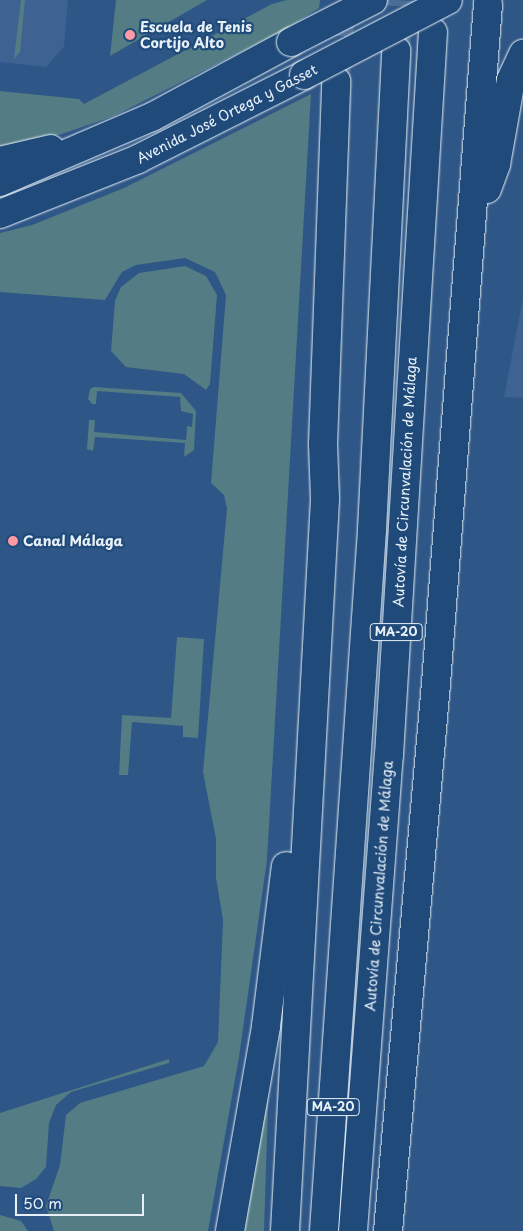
<!DOCTYPE html>
<meta charset="utf-8">
<style>
body{margin:0}
#map{position:relative;width:523px;height:1231px;overflow:hidden;background:#2e5686;font-family:"Playpen Sans",sans-serif}
div>[style]{position:absolute}
.built>*{inset:0;background:#3e6392}
.green>*{inset:0;background:#537c84}
.motorway-tunnel>*{height:28px;margin-top:-14px;transform-origin:0;background:repeating-linear-gradient(90deg,#4a6d97 0 28px,transparent 0 42px)}
.roads{filter:drop-shadow(0 0 1px #e8f1f8) drop-shadow(0 0 1px #e8f1f8)}
.primary>*{height:28px;margin:-14px;padding:0 14px;transform-origin:14px;border-radius:14px;background:#1f4a7a}
.motorway>*{height:28px;margin:-14px;padding:0 14px;transform-origin:14px;border-radius:14px;background:#1f4a7a}
.bridges{filter:drop-shadow(0 0 1px #e8f1f8) drop-shadow(0 0 1px #e8f1f8)}
.primary-bridge>*{height:28px;margin:-14px;padding:0 14px;transform-origin:14px;border-radius:14px;background:#1f4a7a}
.dots>*{width:14px;height:14px;translate:-50% -50%;box-sizing:border-box;border:2px solid #1f4a7a;border-radius:50%}
span{translate:-50% -50%;white-space:nowrap;text-align:center;line-height:1.15;-webkit-text-stroke:4.5px #1f4a7a;paint-order:stroke}
.shield-label span{padding:1px 4px;background:#1f4a7a;border:1px solid;border-radius:4px;-webkit-text-stroke-width:0}
.shield-label{font-size:12px;color:#e8f1f8;font-weight:700}
.poi-label{font-size:14px;color:#e8f1f8;font-weight:700}
.left{translate:0 -50%;text-align:left}
.street-label{font-size:14px;color:#e8f1f8}
.scale{position:absolute;left:15px;top:1194px;width:129px;height:22px;box-sizing:border-box;border:2px solid #e8f1f8;border-top:0;padding-left:6px;font-size:15px;line-height:18px;white-space:nowrap;color:#e8f1f8;-webkit-text-stroke:4px #1f4a7a;paint-order:stroke}
</style>
<div id="map">
<div class="built">
<div style="clip-path:polygon(0 0,68px 0,64px 47px,46px 67px,0 62px)"></div>
<div style="clip-path:polygon(523px 298px,523px 398px,504px 397px)"></div>
</div>
<div class="green">
<div style="clip-path:polygon(21px 0,25px 0,20px 52px,14px 59px)"></div>
<div style="clip-path:polygon(116px 0,207px 0,110px 56px)"></div>
<div style="clip-path:polygon(287px 0,320px 0,319px 8px,286px 29px,114px 116px,62px 134px,0 149px,0 91px,79px 99px,84px 104px,272px 4px)"></div>
<div style="clip-path:polygon(311px 94px,267px 860px,239px 1057px,208px 1231px,54px 1231px,46px 1206px,60px 1165px,66px 1115px,80px 1103px,204px 1066px,218px 1042px,223px 920px,216px 878px,216px 839px,203px 772px,227px 508px,224px 495px,211px 483px,226px 295px,215px 272px,185px 258px,136px 265px,122px 272px,105px 300px,0 292px,0 233px,32px 225px,124px 188px)"></div>
<div style="clip-path:polygon(185px 266px,206px 276px,217px 295px,210px 384px,206px 390px,184px 374px,126px 367px,111px 351px,115px 301px,121px 287px,139px 273px)"></div>
<div style="clip-path:polygon(94px 387px,181px 393px,196px 411px,194px 450px,184px 457px,185px 443px,95px 437px,93px 451px,87px 449px,89px 420px,95px 420px,94px 432px,186px 440px,187px 426px,192px 427px,193px 414px,181px 411px,180px 397px,97px 391px,96px 404px,92px 404px,88px 399px,90px 389px)"></div>
<div style="clip-path:polygon(177px 637px,204px 639px,198px 738px,183px 737px,183px 726px,132px 722px,128px 775px,119px 775px,122px 715px,171px 718px)"></div>
<div style="clip-path:polygon(270px 1043px,264px 1231px,236px 1231px)"></div>
<div style="clip-path:polygon(169px 1059px,169px 1063px,71px 1092px,56px 1105px,49px 1123px,46px 1167px,36px 1179px,21px 1188px,0 1186px,0 1113px)"></div>
<div style="clip-path:polygon(0 1215px,21px 1221px,28px 1231px,0 1231px)"></div>
</div>
<div class="motorway-tunnel">
<div style="left:396px;top:48px;width:48px;rotate:-86.4deg"></div>
<div style="left:336px;top:78px;width:78px;rotate:-85.6deg"></div>
</div>
<div class="roads">
<div class="primary">
<div style="left:0;top:161px;width:52px;rotate:-13.2deg"></div>
<div style="left:0;top:182px;width:165px;rotate:-23.2deg"></div>
<div style="left:152px;top:117px;width:158px;rotate:-28.3deg"></div>
<div style="left:0;top:214px;width:149px;rotate:-21.7deg"></div>
<div style="left:138px;top:159px;width:186px;rotate:-26.8deg"></div>
</div>
<div class="motorway">
<div style="left:487px;top:189px;width:27px;rotate:-70deg"></div>
<div style="left:496px;top:164px;width:85px;rotate:-79.9deg"></div>
<div style="left:511px;top:80px;width:29px;rotate:-65deg"></div>
<div style="left:230px;top:1231px;width:208px;rotate:-80deg"></div>
<div style="left:266px;top:1026px;width:161px;rotate:-82.9deg"></div>
<div style="left:285px;top:1231px;width:733px;rotate:-86.87deg"></div>
<div style="left:325px;top:499px;width:55px;rotate:-92.1deg"></div>
<div style="left:323px;top:444px;width:363px;rotate:-87.9deg"></div>
<div style="left:324px;top:1231px;width:703px;rotate:-86.08deg"></div>
<div style="left:372px;top:530px;width:480px;rotate:-87.1deg"></div>
<div style="left:353px;top:1231px;width:477px;rotate:-85.7deg"></div>
<div style="left:389px;top:755px;width:724px;rotate:-86.52deg"></div>
<div style="left:388px;top:1231px;width:550px;rotate:-84.99deg"></div>
<div style="left:436px;top:683px;width:681px;rotate:-85.62deg"></div>
</div>
</div>
<div class="bridges">
<div class="primary-bridge">
<div style="left:291px;top:42px;width:92px;rotate:-27.1deg"></div>
<div style="left:304px;top:75px;width:162px;rotate:-27.5deg"></div>
</div>
</div>
<div class="dots">
<div style="left:130px;top:35px;background:#ff9aa2"></div>
<div style="left:13px;top:541px;background:#ff9aa2"></div>
</div>
<div class="shield-label">
<span style="left:396px;top:632px">MA-20</span>
<span style="left:333px;top:1107px">MA-20</span>
</div>
<div class="poi-label">
<span class="left" style="left:140px;top:35px">Escuela de Tenis<br>Cortijo Alto</span>
<span class="left" style="left:23px;top:541px">Canal Málaga</span>
</div>
<div class="street-label">
<span style="left:227px;top:114px;rotate:-27deg">Avenida José Ortega y Gasset</span>
<span style="left:405px;top:482px;rotate:-87deg">Autovía de Circunvalación de Málaga</span>
<span style="left:379px;top:886px;rotate:-86deg">Autovía de Circunvalación de Málaga</span>
</div>
<div class="scale">50 m</div>
</div>
